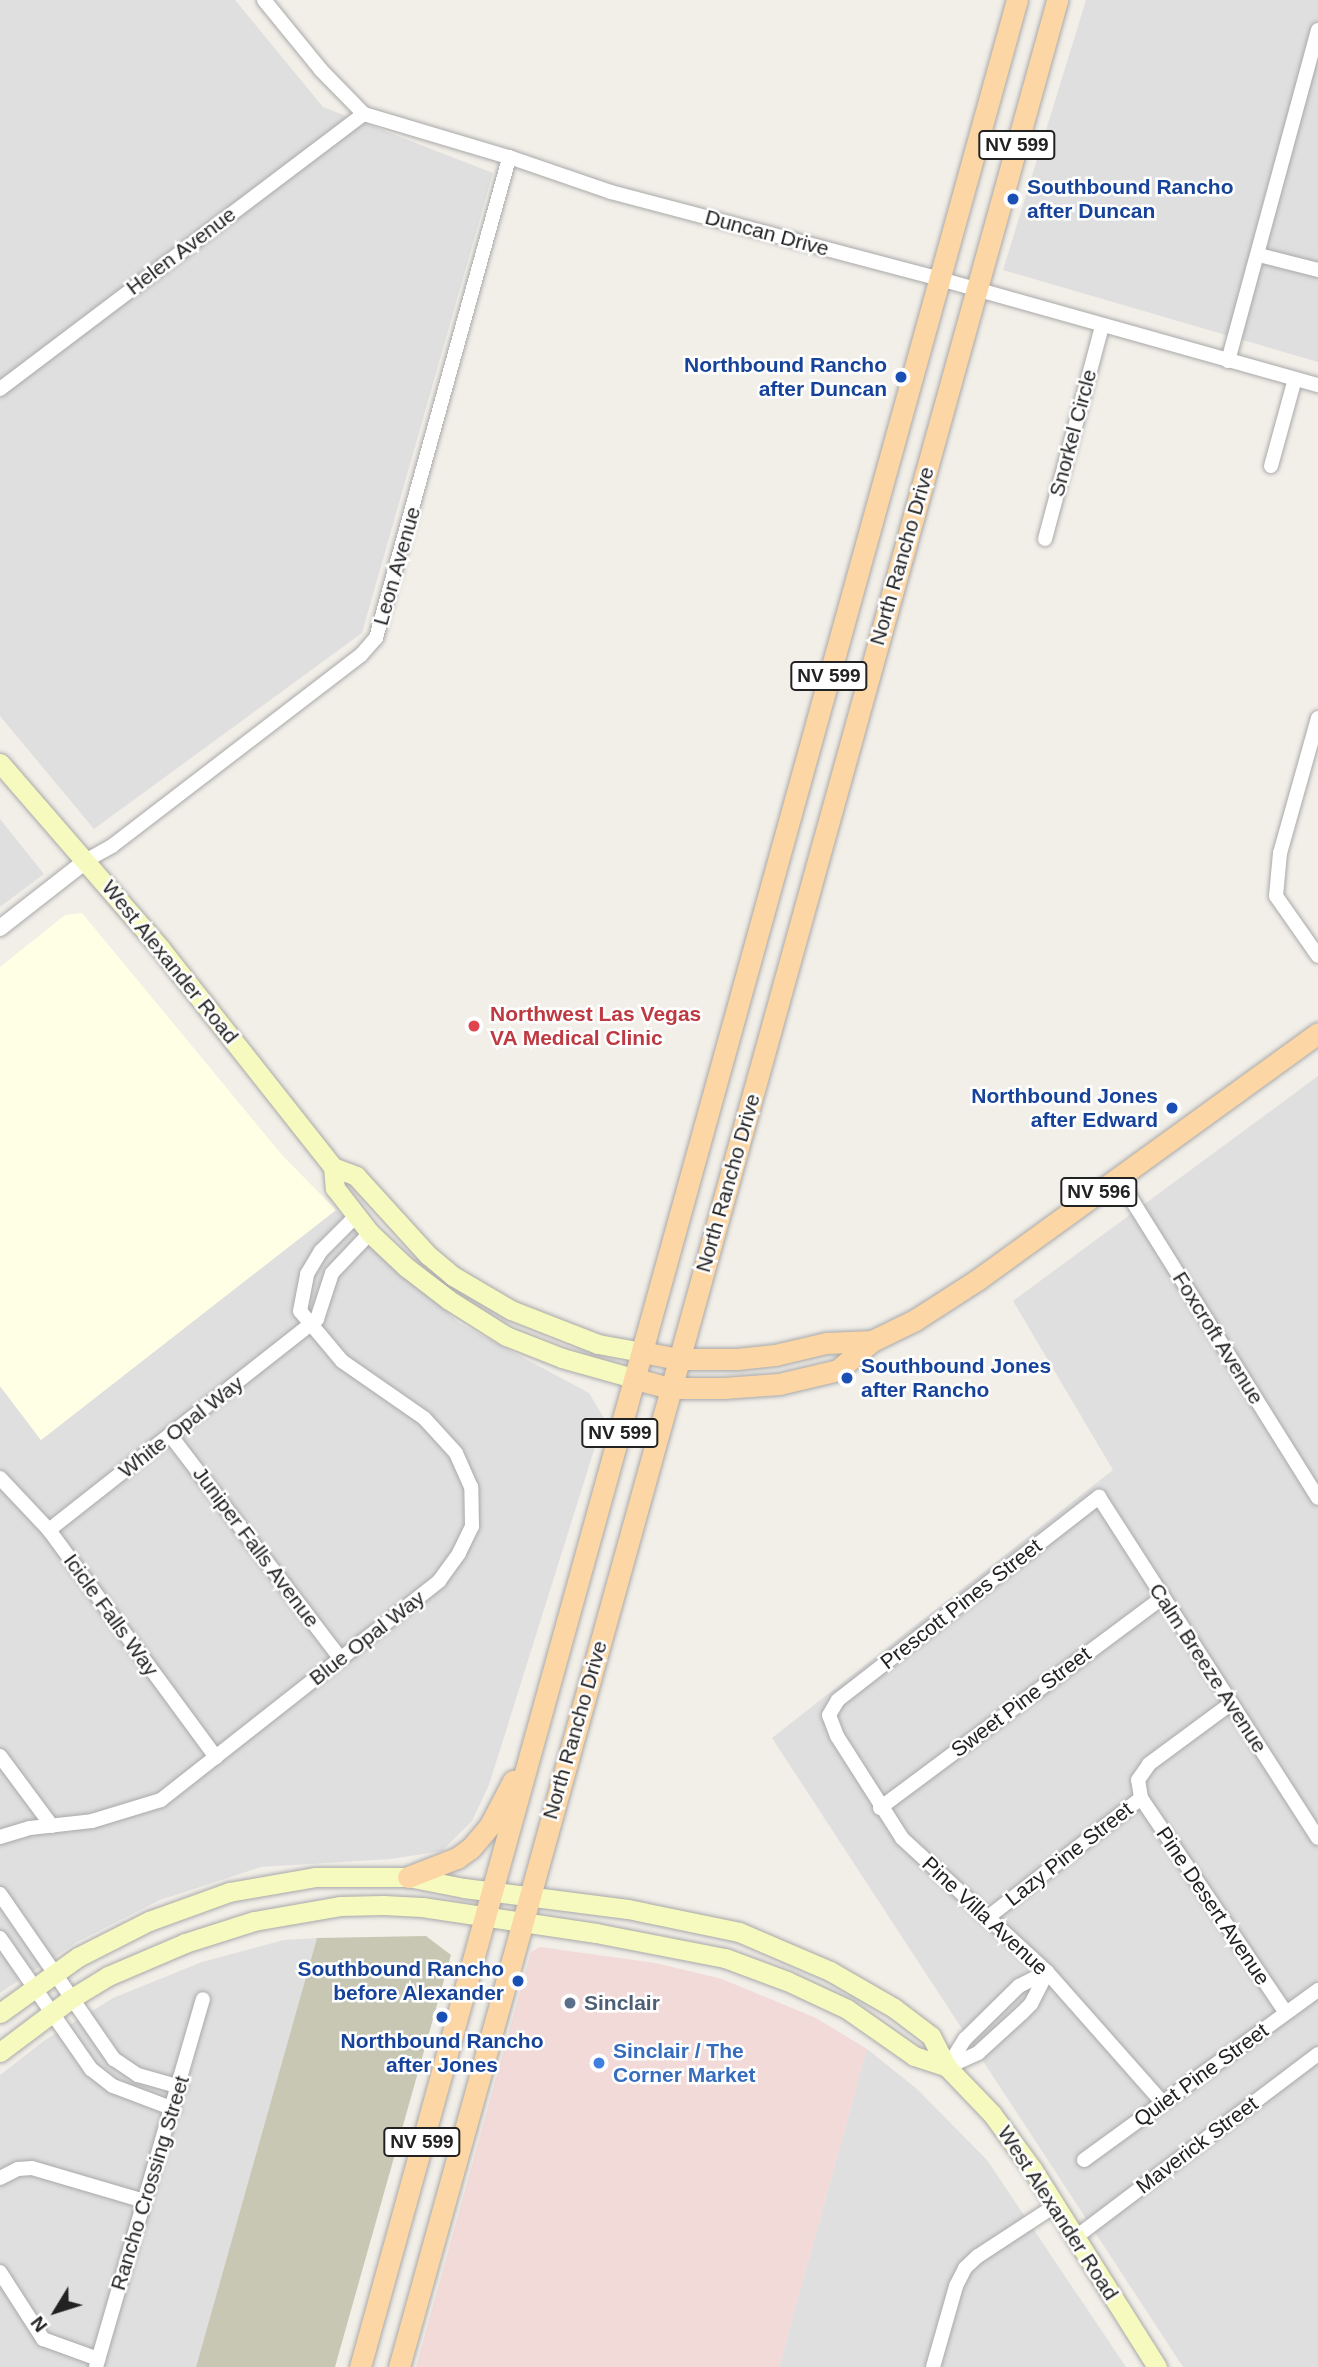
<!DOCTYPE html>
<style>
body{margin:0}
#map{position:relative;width:1318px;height:2367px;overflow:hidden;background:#f2efe9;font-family:Helvetica,sans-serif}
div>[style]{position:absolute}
.residential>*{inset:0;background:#e0dfdf}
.commercial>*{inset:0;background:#f2dad9}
.education>*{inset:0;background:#ffffe5}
.construction>*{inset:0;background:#c7c7b4}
.roads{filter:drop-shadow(0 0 2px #a9a9a9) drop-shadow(0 0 2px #a9a9a9)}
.minor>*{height:14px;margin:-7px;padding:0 7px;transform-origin:7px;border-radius:7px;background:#fff}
.tertiary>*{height:16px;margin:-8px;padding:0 8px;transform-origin:8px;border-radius:8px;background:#fff}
.secondary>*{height:19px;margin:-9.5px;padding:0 9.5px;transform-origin:9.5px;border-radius:9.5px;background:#f7fabf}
.primary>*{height:21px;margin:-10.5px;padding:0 10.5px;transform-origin:10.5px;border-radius:10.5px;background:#fcd6a4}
.dots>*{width:19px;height:19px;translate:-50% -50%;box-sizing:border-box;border:4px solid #fff;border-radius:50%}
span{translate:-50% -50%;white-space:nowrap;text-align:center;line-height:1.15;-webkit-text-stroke:5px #fff;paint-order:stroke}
.shield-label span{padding:2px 5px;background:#fff;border:2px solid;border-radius:5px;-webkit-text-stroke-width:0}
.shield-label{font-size:19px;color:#222;font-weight:700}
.transit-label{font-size:21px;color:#164399;font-weight:700}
.left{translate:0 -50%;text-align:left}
.right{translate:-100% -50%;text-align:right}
.street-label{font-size:21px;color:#222}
.health-label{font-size:21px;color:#be3a42;font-weight:700}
.service-label{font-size:21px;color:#4e5e75;font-weight:700}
.shop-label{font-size:21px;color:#366cbe;font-weight:700}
.north{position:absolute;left:21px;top:2276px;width:70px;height:70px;-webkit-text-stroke:5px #fff;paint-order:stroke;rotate:232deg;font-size:19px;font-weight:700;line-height:28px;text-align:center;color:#222}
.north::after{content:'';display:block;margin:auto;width:24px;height:32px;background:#222;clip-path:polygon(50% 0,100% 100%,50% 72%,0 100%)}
</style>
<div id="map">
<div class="residential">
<div style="clip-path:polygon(0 0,235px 0,323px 107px,493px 173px,362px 633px,94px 829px,0 716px)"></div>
<div style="clip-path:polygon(1086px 0,1318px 0,1318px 362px,1003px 270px)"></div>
<div style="clip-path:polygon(0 819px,44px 874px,0 907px)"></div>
<div style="clip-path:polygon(1318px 1076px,1318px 2367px,1183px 2367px,772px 1738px,1113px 1470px,1013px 1301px)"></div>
<div style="clip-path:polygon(336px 1210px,459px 1323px,589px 1393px,604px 1418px,489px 1785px,472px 1821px,442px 1851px,391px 1859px,261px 1867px,160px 1900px,77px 1942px,0 1993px,0 1386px,41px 1440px)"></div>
<div style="clip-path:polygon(317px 1938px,196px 2367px,0 2367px,0 2075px,45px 2040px,113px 1998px,202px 1962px,284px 1940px)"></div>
<div style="clip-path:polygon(867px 2049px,917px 2089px,987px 2160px,1126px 2367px,779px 2367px)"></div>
</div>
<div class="commercial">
<div style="clip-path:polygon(540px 1947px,656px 1963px,722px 1979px,816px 2018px,867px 2049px,779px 2367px,416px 2367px,531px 1952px)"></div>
</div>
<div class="education">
<div style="clip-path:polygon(82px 913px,282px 1155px,336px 1210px,41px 1440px,0 1386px,0 967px,65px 915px)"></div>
</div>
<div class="construction">
<div style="clip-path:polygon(426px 1936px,451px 1955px,335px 2367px,196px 2367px,317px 1938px)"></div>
</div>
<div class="roads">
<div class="minor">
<div style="left:264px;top:0;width:90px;rotate:50.8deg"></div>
<div style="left:321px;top:70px;width:62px;rotate:45.7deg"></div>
<div style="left:364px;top:114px;width:154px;rotate:16.6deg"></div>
<div style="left:512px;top:158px;width:105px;rotate:19deg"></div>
<div style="left:611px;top:192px;width:340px;rotate:14.8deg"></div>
<div style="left:940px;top:279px;width:393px;rotate:15.7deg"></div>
<div style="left:1259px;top:255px;width:61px;rotate:14.3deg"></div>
<div style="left:1228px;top:361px;width:343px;rotate:-74.8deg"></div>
<div style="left:0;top:389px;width:456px;rotate:-37.1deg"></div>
<div style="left:1271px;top:466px;width:90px;rotate:-74.6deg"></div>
<div style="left:1045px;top:539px;width:220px;rotate:-75deg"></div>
<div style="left:1318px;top:718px;width:140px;rotate:105.7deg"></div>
<div style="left:1280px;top:853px;width:43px;rotate:95.3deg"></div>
<div style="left:1276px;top:896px;width:73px;rotate:55deg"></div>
<div style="left:87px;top:860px;width:29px;rotate:-29deg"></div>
<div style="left:112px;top:846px;width:314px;rotate:-37.5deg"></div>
<div style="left:361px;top:655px;width:23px;rotate:-49deg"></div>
<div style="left:376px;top:638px;width:499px;rotate:-74.5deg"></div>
<div style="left:1118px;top:1178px;width:377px;rotate:58deg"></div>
<div style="left:171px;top:1436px;width:279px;rotate:52.7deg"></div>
<div style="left:0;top:1478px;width:71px;rotate:46.7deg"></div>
<div style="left:49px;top:1530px;width:282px;rotate:53.7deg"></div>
<div style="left:49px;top:1530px;width:341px;rotate:-38.2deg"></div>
<div style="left:317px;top:1319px;width:48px;rotate:-71.9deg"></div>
<div style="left:332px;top:1273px;width:55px;rotate:-46.5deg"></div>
<div style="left:0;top:1756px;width:87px;rotate:53.4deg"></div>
<div style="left:1141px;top:1798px;width:259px;rotate:56deg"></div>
<div style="left:880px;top:1808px;width:353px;rotate:-36.7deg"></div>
<div style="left:0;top:1837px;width:31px;rotate:-17deg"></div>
<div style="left:30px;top:1828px;width:62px;rotate:-6.4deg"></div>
<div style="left:92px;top:1821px;width:72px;rotate:-16.9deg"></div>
<div style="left:161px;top:1800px;width:354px;rotate:-38.2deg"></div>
<div style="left:439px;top:1581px;width:34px;rotate:-54deg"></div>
<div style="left:459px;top:1553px;width:30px;rotate:-64deg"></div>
<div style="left:472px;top:1526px;width:39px;rotate:-91deg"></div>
<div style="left:471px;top:1487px;width:37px;rotate:-114deg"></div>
<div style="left:456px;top:1453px;width:47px;rotate:-132.4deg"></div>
<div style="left:424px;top:1418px;width:100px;rotate:-145.2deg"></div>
<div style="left:342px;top:1361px;width:65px;rotate:-130deg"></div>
<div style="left:300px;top:1311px;width:38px;rotate:-79deg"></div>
<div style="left:307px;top:1274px;width:27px;rotate:-59deg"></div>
<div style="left:321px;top:1251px;width:49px;rotate:-45deg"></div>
<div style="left:0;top:1894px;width:201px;rotate:55.4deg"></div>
<div style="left:114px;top:2059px;width:29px;rotate:34deg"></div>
<div style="left:138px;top:2075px;width:44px;rotate:15.9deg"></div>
<div style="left:987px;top:1918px;width:195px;rotate:-37.9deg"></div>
<div style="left:1141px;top:1798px;width:18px;rotate:-99deg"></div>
<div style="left:1138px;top:1780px;width:19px;rotate:-55deg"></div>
<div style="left:1149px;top:1764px;width:101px;rotate:-36.5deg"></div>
<div style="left:0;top:1938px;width:160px;rotate:55.2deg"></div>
<div style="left:91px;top:2069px;width:28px;rotate:38deg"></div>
<div style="left:113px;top:2086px;width:65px;rotate:20.7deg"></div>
<div style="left:948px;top:2066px;width:32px;rotate:-58deg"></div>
<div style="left:965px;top:2039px;width:76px;rotate:-44.5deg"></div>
<div style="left:1019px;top:1986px;width:31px;rotate:-27deg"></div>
<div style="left:947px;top:2067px;width:34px;rotate:-24deg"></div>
<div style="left:978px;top:2053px;width:59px;rotate:-42.3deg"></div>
<div style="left:1022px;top:2013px;width:13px;rotate:-45deg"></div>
<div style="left:1031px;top:2004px;width:36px;rotate:-63deg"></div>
<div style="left:1162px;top:2102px;width:174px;rotate:-131.5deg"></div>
<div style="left:1047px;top:1972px;width:197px;rotate:-137.3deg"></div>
<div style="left:902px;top:1838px;width:121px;rotate:-122.5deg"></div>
<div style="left:837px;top:1736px;width:22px;rotate:-111deg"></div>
<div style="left:829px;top:1715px;width:17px;rotate:-59deg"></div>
<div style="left:838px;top:1700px;width:331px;rotate:-37.9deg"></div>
<div style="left:1099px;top:1497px;width:405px;rotate:57.3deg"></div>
<div style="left:1084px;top:2160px;width:289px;rotate:-36deg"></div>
<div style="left:0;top:2178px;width:20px;rotate:-27deg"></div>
<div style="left:18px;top:2169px;width:14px;rotate:-4deg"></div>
<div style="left:32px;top:2168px;width:117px;rotate:16.4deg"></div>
<div style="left:1076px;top:2237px;width:303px;rotate:-37.1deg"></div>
<div style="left:0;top:2272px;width:80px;rotate:57.3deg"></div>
<div style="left:43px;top:2339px;width:59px;rotate:20deg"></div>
<div style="left:96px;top:2367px;width:383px;rotate:-73.8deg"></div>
<div style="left:933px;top:2367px;width:84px;rotate:-74.1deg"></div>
<div style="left:956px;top:2286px;width:20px;rotate:-63deg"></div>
<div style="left:965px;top:2268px;width:18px;rotate:-43deg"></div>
<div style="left:978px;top:2256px;width:93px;rotate:-33.2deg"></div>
</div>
<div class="tertiary">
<div style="left:0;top:928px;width:110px;rotate:-38deg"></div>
</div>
<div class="secondary">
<div style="left:0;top:763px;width:245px;rotate:49.1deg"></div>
<div style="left:160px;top:948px;width:279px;rotate:51.7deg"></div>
<div style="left:333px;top:1167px;width:25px;rotate:21deg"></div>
<div style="left:356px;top:1176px;width:107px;rotate:47.7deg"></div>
<div style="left:428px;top:1255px;width:33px;rotate:40deg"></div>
<div style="left:453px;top:1276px;width:67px;rotate:30.4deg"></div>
<div style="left:511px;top:1310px;width:93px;rotate:21.3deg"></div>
<div style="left:598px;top:1344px;width:45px;rotate:10.3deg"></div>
<div style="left:333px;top:1167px;width:21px;rotate:85deg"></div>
<div style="left:335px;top:1188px;width:57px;rotate:52.1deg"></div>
<div style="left:370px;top:1233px;width:50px;rotate:43.4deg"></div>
<div style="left:406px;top:1267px;width:54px;rotate:37.5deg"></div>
<div style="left:449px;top:1300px;width:67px;rotate:32.3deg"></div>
<div style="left:506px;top:1336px;width:60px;rotate:21.4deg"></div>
<div style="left:562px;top:1358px;width:77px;rotate:15.8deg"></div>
<div style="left:0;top:2013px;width:96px;rotate:-35.7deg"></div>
<div style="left:78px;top:1957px;width:80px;rotate:-26.9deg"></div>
<div style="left:149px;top:1921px;width:85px;rotate:-19.9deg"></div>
<div style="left:229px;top:1892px;width:87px;rotate:-9.9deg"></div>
<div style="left:315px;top:1877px;width:93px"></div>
<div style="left:408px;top:1877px;width:57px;rotate:11.1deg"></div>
<div style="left:464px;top:1888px;width:165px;rotate:7.3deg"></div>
<div style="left:628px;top:1909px;width:113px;rotate:11.7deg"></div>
<div style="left:739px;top:1932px;width:99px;rotate:23.2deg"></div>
<div style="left:830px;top:1971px;width:74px;rotate:30deg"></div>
<div style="left:894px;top:2008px;width:46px;rotate:37.1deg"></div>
<div style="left:931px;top:2036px;width:35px;rotate:63deg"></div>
<div style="left:947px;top:2067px;width:65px;rotate:46.2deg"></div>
<div style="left:992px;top:2114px;width:69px;rotate:53.8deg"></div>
<div style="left:1033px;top:2170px;width:233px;rotate:57.8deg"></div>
<div style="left:0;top:2052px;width:90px;rotate:-36.9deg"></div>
<div style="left:72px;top:1998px;width:42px;rotate:-31.4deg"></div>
<div style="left:108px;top:1976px;width:84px;rotate:-23.2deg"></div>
<div style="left:185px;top:1943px;width:72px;rotate:-17.7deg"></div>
<div style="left:254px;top:1921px;width:87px;rotate:-9.9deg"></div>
<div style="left:340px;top:1906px;width:43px;rotate:-1.3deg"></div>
<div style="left:383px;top:1905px;width:39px;rotate:3deg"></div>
<div style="left:422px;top:1907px;width:176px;rotate:8.5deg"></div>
<div style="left:596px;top:1933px;width:131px;rotate:11deg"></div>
<div style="left:725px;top:1958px;width:66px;rotate:20.4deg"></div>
<div style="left:787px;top:1981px;width:66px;rotate:25deg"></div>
<div style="left:847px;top:2009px;width:82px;rotate:35deg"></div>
<div style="left:914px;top:2056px;width:35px;rotate:18deg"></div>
</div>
<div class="primary">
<div style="left:642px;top:1352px;width:36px;rotate:11deg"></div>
<div style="left:677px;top:1359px;width:60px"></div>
<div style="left:737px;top:1359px;width:38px;rotate:-6deg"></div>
<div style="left:775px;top:1355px;width:52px;rotate:-13.2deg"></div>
<div style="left:826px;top:1343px;width:46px;rotate:-2.5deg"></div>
<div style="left:636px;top:1379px;width:34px;rotate:15deg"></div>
<div style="left:669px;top:1388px;width:54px"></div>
<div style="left:723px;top:1388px;width:56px;rotate:-4.1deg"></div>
<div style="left:779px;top:1384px;width:61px;rotate:-13.3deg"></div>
<div style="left:838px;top:1370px;width:45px;rotate:-40.5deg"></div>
<div style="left:872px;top:1341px;width:48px;rotate:-26deg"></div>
<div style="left:915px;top:1320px;width:74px;rotate:-32.8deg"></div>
<div style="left:977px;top:1280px;width:421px;rotate:-35.9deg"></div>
<div style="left:408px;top:1877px;width:53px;rotate:-21.2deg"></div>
<div style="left:457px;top:1858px;width:17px;rotate:-36deg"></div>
<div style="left:471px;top:1848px;width:30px;rotate:-50deg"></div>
<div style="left:490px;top:1825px;width:50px;rotate:-62.4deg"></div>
<div style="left:360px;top:2367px;width:2456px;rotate:-74.49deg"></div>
<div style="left:399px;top:2367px;width:2457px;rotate:-74.46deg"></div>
</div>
</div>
<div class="dots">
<div style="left:1013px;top:199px;background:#1a4fb4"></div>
<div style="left:901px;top:377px;background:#1a4fb4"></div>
<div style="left:474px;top:1026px;background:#e0444e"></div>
<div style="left:1172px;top:1108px;background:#1a4fb4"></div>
<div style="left:847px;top:1378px;background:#1a4fb4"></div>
<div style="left:518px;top:1981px;background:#1a4fb4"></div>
<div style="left:570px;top:2003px;background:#5c6f8a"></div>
<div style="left:442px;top:2017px;background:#1a4fb4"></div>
<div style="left:599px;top:2063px;background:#3f7fe0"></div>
</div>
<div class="shield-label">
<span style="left:1017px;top:145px">NV 599</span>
<span style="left:829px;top:676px">NV 599</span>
<span style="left:1099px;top:1192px">NV 596</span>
<span style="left:620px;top:1433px">NV 599</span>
<span style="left:422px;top:2142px">NV 599</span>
</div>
<div class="transit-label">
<span class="left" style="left:1027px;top:199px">Southbound Rancho<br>after Duncan</span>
<span class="right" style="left:887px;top:377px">Northbound Rancho<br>after Duncan</span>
<span class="right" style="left:1158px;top:1108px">Northbound Jones<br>after Edward</span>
<span class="left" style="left:861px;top:1378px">Southbound Jones<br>after Rancho</span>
<span class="right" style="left:504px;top:1981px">Southbound Rancho<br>before Alexander</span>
<span style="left:442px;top:2053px">Northbound Rancho<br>after Jones</span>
</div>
<div class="street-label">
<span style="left:767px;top:233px;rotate:15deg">Duncan Drive</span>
<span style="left:181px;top:251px;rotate:-37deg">Helen Avenue</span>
<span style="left:1073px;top:433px;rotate:-75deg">Snorkel Circle</span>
<span style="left:902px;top:556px;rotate:-74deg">North Rancho Drive</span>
<span style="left:397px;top:566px;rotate:-74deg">Leon Avenue</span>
<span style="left:170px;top:962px;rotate:51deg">West Alexander Road</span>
<span style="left:728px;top:1183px;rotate:-74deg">North Rancho Drive</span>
<span style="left:1218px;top:1338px;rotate:58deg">Foxcroft Avenue</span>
<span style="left:181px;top:1427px;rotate:-38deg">White Opal Way</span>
<span style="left:256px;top:1547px;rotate:53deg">Juniper Falls Avenue</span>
<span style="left:961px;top:1604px;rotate:-38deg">Prescott Pines Street</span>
<span style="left:111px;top:1615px;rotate:54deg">Icicle Falls Way</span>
<span style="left:367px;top:1638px;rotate:-38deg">Blue Opal Way</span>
<span style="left:1208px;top:1668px;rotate:57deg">Calm Breeze Avenue</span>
<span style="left:1021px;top:1702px;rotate:-37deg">Sweet Pine Street</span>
<span style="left:575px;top:1730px;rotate:-74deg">North Rancho Drive</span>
<span style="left:1069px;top:1854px;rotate:-38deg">Lazy Pine Street</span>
<span style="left:1213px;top:1906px;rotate:56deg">Pine Desert Avenue</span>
<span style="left:985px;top:1916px;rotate:43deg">Pine Villa Avenue</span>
<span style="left:1201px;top:2075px;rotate:-36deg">Quiet Pine Street</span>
<span style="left:1197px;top:2145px;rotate:-37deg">Maverick Street</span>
<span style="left:150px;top:2183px;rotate:-73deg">Rancho Crossing Street</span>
<span style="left:1058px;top:2213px;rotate:57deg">West Alexander Road</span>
</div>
<div class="health-label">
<span class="left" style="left:490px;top:1026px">Northwest Las Vegas<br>VA Medical Clinic</span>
</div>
<div class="service-label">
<span class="left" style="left:584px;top:2003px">Sinclair</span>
</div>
<div class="shop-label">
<span class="left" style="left:613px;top:2063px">Sinclair / The<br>Corner Market</span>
</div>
<div class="north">N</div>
</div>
